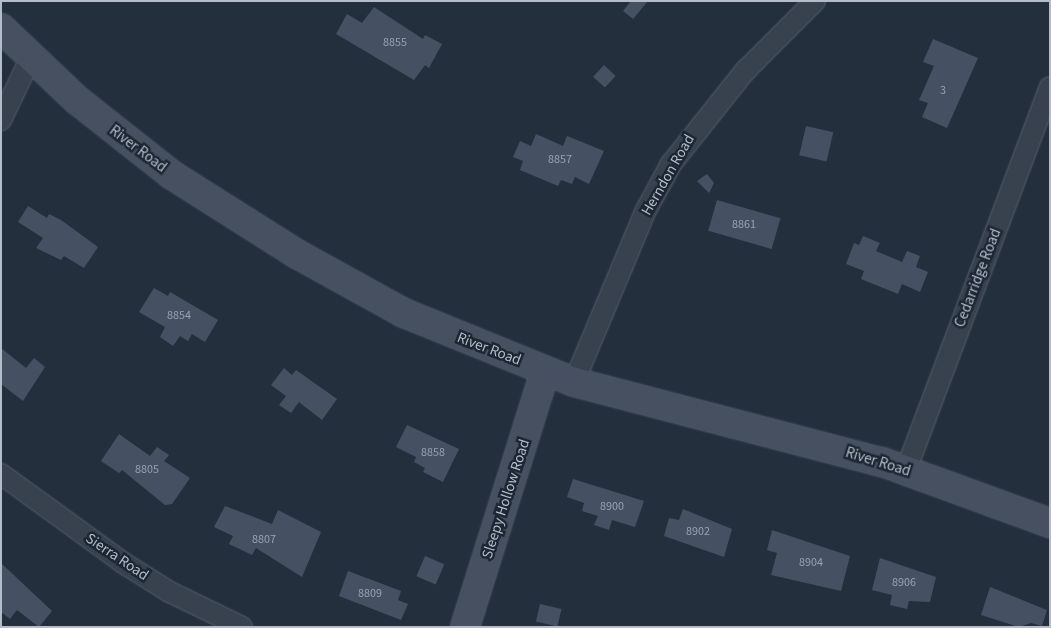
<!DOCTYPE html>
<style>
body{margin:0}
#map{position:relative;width:1051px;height:628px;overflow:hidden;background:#242f3e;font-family:"Source Sans 3",sans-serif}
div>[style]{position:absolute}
.building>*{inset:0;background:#455162;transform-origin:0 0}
.roads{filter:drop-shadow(0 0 1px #565f6c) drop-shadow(0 0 1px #565f6c)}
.street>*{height:20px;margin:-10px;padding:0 10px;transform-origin:10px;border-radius:10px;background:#38414e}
.secondary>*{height:28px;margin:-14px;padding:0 14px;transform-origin:14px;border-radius:14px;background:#465061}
span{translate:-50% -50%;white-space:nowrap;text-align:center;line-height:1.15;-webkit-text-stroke:5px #1d2633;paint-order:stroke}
.number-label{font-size:12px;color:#98a1af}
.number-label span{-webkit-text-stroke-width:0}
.street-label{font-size:15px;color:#b4bcc9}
.frame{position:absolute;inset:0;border:2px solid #b4bcc9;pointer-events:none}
</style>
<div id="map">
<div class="building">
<div style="clip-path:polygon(631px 1px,648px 1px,633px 19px,623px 11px)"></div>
<div style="clip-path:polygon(374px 7px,423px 39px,425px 35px,442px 44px,429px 68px,425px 65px,414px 80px,336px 34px,347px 14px,362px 23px)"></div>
<div style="clip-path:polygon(933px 39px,978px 58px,947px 128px,922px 117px,928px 103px,919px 100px,934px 66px,923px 62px)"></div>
<div style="left:604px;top:65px;width:16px;height:16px;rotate:43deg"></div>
<div style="left:806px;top:126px;width:28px;height:30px;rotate:13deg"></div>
<div style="clip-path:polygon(536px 134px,563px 146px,567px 136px,604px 151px,589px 184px,575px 177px,572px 184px,561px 180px,558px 186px,520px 170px,523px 161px,513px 157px,520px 141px,531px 146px)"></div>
<div style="clip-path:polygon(707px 174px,714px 183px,709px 193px,697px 181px)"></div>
<div style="left:717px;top:200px;width:66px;height:32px;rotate:16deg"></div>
<div style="clip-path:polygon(28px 206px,47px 218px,49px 214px,61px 220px,98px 247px,84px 268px,64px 256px,61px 260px,36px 248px,43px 238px,18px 222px)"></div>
<div style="clip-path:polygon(863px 236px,880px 243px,876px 251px,902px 262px,907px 251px,920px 256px,916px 267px,928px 272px,920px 292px,902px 284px,898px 294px,861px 279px,864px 271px,846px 264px,854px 243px,859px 245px)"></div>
<div style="clip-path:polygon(154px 288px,168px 296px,170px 292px,218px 320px,205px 342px,192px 334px,188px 341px,180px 336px,173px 346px,160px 337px,165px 327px,139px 312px)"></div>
<div style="clip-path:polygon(1px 348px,26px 368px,34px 358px,45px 367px,23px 401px,1px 384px)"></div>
<div style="clip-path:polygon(284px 368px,292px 375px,296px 370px,337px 399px,322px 420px,299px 402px,291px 413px,279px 405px,286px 396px,271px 385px)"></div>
<div style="clip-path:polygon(407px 425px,459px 449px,443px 482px,423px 472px,425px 468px,414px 462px,416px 457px,396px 447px)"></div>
<div style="clip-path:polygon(119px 434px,150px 456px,157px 447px,169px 455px,164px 461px,190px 478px,172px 504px,165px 505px,122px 470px,119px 473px,101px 461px)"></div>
<div style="clip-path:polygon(573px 479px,644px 501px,635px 527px,612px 520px,609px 530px,594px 525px,598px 516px,582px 511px,584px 503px,567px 497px)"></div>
<div style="clip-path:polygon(225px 506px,272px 524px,278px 510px,321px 532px,302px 577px,256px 548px,252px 555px,229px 544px,233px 536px,214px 527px)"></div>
<div style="clip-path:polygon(683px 509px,732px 529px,724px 557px,664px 536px,669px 518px,679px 520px)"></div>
<div style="clip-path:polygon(772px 530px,850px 556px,841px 591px,771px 575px,777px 553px,767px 550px)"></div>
<div style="left:425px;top:556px;width:21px;height:22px;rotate:23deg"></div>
<div style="clip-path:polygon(880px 558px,936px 577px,930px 602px,909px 601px,907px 609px,890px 605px,892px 595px,872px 590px)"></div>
<div style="clip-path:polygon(1px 563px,52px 611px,39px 627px,17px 610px,10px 619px,1px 612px)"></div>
<div style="clip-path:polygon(348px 571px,401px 591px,398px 600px,408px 604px,401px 620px,339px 596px)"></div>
<div style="clip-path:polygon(990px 587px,1047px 610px,1042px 626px,1031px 623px,1019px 627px,981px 615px)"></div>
<div style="left:540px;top:604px;width:22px;height:18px;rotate:13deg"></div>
</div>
<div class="roads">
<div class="street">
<div style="left:1px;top:120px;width:70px;rotate:-64.5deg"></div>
<div style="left:574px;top:382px;width:184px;rotate:-67.3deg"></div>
<div style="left:645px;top:212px;width:55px;rotate:-61.6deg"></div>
<div style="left:671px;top:164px;width:119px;rotate:-51.5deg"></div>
<div style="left:745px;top:71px;width:99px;rotate:-45deg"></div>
<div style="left:906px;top:470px;width:409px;rotate:-69.4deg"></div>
<div style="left:1px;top:474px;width:150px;rotate:36deg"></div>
<div style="left:122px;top:562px;width:54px;rotate:32.2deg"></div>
<div style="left:168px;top:591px;width:82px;rotate:25.9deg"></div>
</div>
<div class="secondary">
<div style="left:1px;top:28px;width:105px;rotate:43.5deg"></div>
<div style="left:77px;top:100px;width:121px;rotate:38.3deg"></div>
<div style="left:172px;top:175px;width:148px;rotate:32.3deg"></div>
<div style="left:297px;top:254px;width:122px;rotate:28.9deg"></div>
<div style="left:404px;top:313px;width:183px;rotate:22.1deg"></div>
<div style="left:574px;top:382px;width:318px;rotate:14.6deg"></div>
<div style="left:882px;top:462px;width:179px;rotate:20deg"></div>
<div style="left:465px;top:627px;width:268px;rotate:-72.6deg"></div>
</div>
</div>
<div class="number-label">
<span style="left:395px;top:43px">8855</span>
<span style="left:943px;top:91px">3</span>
<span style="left:560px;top:160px">8857</span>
<span style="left:744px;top:225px">8861</span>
<span style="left:179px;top:316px">8854</span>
<span style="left:433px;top:453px">8858</span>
<span style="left:147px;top:470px">8805</span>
<span style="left:612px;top:507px">8900</span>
<span style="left:698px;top:532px">8902</span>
<span style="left:264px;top:540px">8807</span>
<span style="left:811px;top:563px">8904</span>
<span style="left:904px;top:583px">8906</span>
<span style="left:370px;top:594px">8809</span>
</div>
<div class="street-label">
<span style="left:138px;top:149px;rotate:37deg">River Road</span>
<span style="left:668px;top:175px;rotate:-60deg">Herndon Road</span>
<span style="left:978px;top:278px;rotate:-69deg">Cedarridge Road</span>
<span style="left:489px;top:349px;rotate:21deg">River Road</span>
<span style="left:878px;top:462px;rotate:17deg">River Road</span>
<span style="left:506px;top:499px;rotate:-72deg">Sleepy Hollow Road</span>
<span style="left:117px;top:557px;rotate:34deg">Sierra Road</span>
</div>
<div class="frame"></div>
</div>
